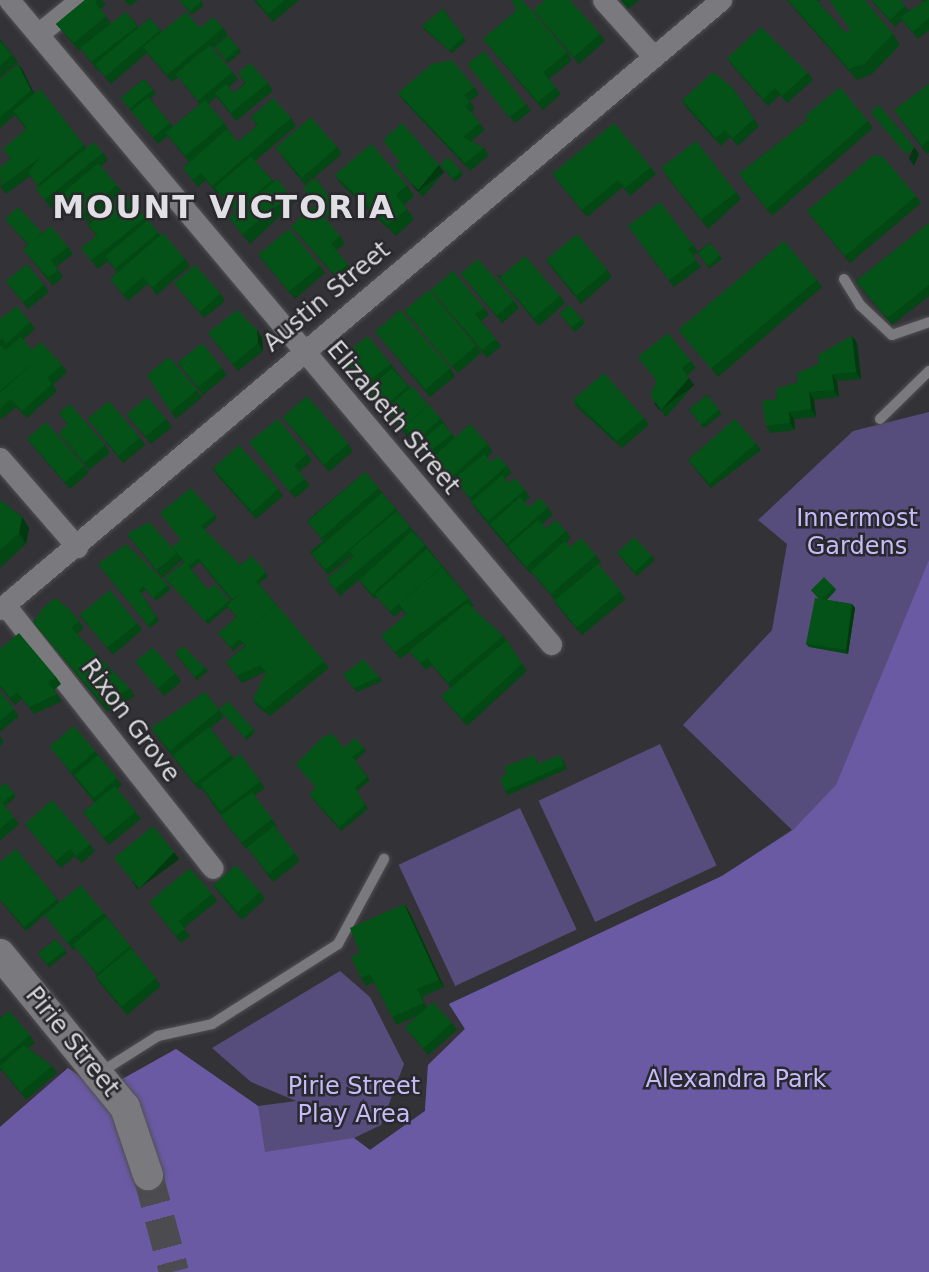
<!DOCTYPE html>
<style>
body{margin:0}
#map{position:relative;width:929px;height:1272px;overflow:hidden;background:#333236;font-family:"DejaVu Sans",sans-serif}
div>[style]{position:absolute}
.green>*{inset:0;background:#564d7c;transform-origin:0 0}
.forest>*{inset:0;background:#6a5aa4}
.secondary-tunnel>*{height:30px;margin-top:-15px;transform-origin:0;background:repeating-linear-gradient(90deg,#4c4b4f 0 30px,transparent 0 45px)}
.roads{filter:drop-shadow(0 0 2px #504f53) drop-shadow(0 0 2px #504f53)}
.lane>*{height:10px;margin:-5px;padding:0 5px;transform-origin:5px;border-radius:5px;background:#7a7a7e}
.street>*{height:21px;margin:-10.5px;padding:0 10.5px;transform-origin:10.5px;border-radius:10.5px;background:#7a7a7e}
.secondary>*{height:30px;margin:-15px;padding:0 15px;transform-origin:15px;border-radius:15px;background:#7a7a7e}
.wall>*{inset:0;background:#034714;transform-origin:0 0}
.shaded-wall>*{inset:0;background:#033910;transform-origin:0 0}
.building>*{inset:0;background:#045217;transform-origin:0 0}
span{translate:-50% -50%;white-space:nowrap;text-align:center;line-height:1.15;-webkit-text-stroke:5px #29282c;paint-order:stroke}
.street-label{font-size:24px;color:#d9d9db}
.park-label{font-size:24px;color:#c5bbf9}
.district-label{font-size:32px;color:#e0dfe4;font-weight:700;letter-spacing:2px}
</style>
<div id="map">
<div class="green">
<div style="clip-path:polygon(929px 412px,929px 1272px,0 1272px,0 1127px,68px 1068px,101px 1091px,176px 1049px,258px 1106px,296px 1101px,251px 1082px,212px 1048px,340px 971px,370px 997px,404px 1064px,381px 1125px,354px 1138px,370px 1150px,425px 1111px,428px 1065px,465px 1029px,449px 1004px,722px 876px,792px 830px,683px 725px,772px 630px,787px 544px,758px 520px,853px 431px)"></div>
<div style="left:660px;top:744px;width:134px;height:134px;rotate:65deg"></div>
<div style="left:520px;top:808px;width:134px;height:134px;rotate:65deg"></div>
</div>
<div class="forest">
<div style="clip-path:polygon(929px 560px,929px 1272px,0 1272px,0 1127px,68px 1068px,101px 1091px,176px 1049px,258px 1106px,265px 1152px,354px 1138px,370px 1150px,425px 1111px,428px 1065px,465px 1029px,449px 1004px,722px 876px,793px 830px,836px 785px)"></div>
</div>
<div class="secondary-tunnel">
<div style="left:148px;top:1175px;width:100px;rotate:75deg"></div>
</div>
<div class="roads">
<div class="lane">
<div style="left:844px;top:279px;width:31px;rotate:58deg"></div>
<div style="left:860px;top:305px;width:44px;rotate:43.2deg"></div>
<div style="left:892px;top:335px;width:39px;rotate:-19deg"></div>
<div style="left:880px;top:419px;width:69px;rotate:-44.4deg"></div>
<div style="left:101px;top:1072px;width:67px;rotate:-32.3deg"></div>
<div style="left:158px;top:1036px;width:55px;rotate:-12.5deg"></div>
<div style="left:212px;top:1024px;width:149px;rotate:-32.4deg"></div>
<div style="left:338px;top:944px;width:97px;rotate:-61.6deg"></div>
</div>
<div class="street">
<div style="left:9px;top:0;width:842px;rotate:49.92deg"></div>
<div style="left:603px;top:0;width:76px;rotate:48.2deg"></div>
<div style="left:38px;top:34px;width:54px;rotate:-39deg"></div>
<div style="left:0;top:458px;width:118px;rotate:49.1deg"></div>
<div style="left:5px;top:605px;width:335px;rotate:51.7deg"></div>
<div style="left:0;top:609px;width:944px;rotate:-40.19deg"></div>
</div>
<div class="secondary">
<div style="left:0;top:954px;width:198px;rotate:50.8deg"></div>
<div style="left:125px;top:1107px;width:72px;rotate:71.3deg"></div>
</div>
</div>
<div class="wall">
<div style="clip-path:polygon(85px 0,102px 0,106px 5px,100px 9px,111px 23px,79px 51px,56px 24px)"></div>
<div style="clip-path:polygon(124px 0,138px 0,130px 6px)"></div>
<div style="clip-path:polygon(179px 0,200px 0,204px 5px,192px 15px)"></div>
<div style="clip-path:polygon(254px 0,299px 0,273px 22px)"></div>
<div style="clip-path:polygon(621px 0,639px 0,628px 9px)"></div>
<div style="clip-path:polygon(787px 0,821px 0,818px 2px,846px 33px,893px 34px,900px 45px,872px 74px,857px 80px)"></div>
<div style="clip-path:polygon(871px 0,900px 0,909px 11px,924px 2px,921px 0,929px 0,929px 30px,918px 39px,902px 20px,895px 27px)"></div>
<div style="clip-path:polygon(443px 9px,466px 41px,452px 53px,425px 30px,422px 26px)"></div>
<div style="clip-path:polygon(517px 10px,567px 52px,572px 60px,549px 79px,561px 94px,543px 110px,483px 39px)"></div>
<div style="clip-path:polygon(533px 10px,600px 34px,605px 41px,579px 64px)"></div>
<div style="clip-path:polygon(126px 12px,139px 28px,150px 18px,162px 32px,200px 28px,223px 28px,228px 35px,212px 48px,238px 79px,229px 87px,234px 93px,245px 83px,238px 73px,268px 83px,273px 91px,236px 121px,217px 97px,208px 104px,224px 123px,229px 130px,229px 131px,238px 142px,257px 126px,251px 117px,291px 118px,296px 126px,255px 161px,274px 182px,290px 195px,295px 202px,250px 244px,230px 219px,237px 213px,219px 192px,217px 194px,206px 180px,198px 187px,183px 168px,189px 162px,168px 136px,158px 144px,121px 98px,144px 79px,156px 94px,150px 99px,173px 127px,200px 104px,178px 77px,172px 82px,147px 53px,111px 84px,99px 70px,98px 71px,81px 49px)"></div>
<div style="left:228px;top:36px;width:21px;height:17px;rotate:51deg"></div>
<div style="clip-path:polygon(0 39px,18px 62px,0 77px)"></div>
<div style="clip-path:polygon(727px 58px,808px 73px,813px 80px,787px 103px,780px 95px,768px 106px,732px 65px)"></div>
<div style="clip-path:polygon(18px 64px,23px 71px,34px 94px,40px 89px,86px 148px,103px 153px,108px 160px,101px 166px,122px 192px,87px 222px,77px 211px,71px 217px,59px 201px,51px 208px,36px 189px,39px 187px,30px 176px,6px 194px,0 186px,10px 159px,26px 129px,15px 115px,0 128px,0 79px)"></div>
<div style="clip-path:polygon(468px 64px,526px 104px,531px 111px,515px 123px)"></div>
<div style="clip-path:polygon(929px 84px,929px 152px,927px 154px,899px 117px)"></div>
<div style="clip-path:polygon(474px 87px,479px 94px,470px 101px,475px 109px,471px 112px,485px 130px,471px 141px,484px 148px,489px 155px,470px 171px,403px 100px,398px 93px)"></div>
<div style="clip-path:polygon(732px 87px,759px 126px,738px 146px,730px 137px,721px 146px,687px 108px,682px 100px)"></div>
<div style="clip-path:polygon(808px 120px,868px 121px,873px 128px,772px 216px,739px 174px)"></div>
<div style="clip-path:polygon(275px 147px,337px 147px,342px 154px,305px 185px)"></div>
<div style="clip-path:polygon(400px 162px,444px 172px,423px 197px,396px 166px)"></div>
<div style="clip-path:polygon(440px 164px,461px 171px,463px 175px,455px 182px)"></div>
<div style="clip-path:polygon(651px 167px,656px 174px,630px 196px,623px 187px,587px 217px,552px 174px)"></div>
<div style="clip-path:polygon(335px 175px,407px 185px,414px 196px,404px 205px,414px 219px,396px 236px,342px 185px)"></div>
<div style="clip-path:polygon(666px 175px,736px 192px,741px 199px,708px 229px)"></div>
<div style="clip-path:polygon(316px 178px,340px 214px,332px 222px,306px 192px)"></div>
<div style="clip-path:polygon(124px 193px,160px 235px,185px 259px,190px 266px,157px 295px,148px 284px,128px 301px,110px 279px,117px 272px,108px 261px,98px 269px,83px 250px,98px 237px,87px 224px)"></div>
<div style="clip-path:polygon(916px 196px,921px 203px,850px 263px,807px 211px)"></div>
<div style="clip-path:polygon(5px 219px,42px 233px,68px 247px,73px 254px,56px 267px,63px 277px,53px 286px,23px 249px,28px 245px)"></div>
<div style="clip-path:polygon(929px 223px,929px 296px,892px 325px,856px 281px)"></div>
<div style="clip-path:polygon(291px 226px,340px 236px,345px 243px,336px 251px,353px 271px,340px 282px)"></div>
<div style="clip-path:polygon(628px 226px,693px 245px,698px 252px,693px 256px,701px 267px,674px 287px)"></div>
<div style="left:710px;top:243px;width:20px;height:16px;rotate:53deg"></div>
<div style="clip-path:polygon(258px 255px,320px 266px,325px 273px,295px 299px)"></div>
<div style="clip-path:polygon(546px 260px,607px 270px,612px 277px,581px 304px)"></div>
<div style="clip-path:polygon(461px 274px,514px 301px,519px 308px,502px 323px)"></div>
<div style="clip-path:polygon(496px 274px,560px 296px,565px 303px,539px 326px)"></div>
<div style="clip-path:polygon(817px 280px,822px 287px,718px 377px,680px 331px)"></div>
<div style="clip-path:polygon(6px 281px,44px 285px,49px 292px,28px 309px)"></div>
<div style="clip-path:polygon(175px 284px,220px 293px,225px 301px,204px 318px)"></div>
<div style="clip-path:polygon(431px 290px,484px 308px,489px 315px,481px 321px,501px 346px,487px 358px)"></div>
<div style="clip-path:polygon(405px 311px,476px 346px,481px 353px,458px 373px)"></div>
<div style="clip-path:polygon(560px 314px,582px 319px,585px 323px,575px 332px)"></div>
<div style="clip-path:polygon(0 319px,30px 322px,35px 329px,23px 340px,32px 350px,62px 365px,67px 372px,53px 385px,57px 391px,27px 418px,16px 407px,2px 419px,0 417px)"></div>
<div style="clip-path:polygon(257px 330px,262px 338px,263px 351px,238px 371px,208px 333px)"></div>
<div style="clip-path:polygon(375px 331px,450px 368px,455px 376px,430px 397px)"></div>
<div style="clip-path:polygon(852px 336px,857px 343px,861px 379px,837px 381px,839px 397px,814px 400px,816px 417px,794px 419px,795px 430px,771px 433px,766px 426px,777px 399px)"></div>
<div style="clip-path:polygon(638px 357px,691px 361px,696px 368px,687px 375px,694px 385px,666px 417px,650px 395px,657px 381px)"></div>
<div style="clip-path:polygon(341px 359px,391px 364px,396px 371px,410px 388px,441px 419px,454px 437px,488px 444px,493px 452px,487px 457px,491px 462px,507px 466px,512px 473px,505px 479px,508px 483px,525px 490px,530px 497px,524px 502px,529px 507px,548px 507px,553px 515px,542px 524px,546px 528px,566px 531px,571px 538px,566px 543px,570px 547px,596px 555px,601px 562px,598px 564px,626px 599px,582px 635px,559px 608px,554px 601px,555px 600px,532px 573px,531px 574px,513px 554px,476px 509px,471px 502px,472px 501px,457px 483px,437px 461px,434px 464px,411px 436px,409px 438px,389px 414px,387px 416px)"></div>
<div style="clip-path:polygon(178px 363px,222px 368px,227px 375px,203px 395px)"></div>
<div style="clip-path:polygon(147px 375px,197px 390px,202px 397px,176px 419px)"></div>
<div style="left:707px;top:395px;width:24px;height:23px;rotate:52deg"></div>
<div style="clip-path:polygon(573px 400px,644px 418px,649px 425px,622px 448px,578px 408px)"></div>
<div style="clip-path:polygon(59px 413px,105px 445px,110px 453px,89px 470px,59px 433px,68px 425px)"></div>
<div style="clip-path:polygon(127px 415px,166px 419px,172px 427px,151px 444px)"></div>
<div style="clip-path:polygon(283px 417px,348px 444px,353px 451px,329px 472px)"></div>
<div style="clip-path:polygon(88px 419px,140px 438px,145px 445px,123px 463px)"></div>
<div style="clip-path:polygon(27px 439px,84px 466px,89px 473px,70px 489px)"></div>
<div style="clip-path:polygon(249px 442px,307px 454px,312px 461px,299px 472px,310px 486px,295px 498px)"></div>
<div style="clip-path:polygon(756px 443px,761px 450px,711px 488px,688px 460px)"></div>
<div style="clip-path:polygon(212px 468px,278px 489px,283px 496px,256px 519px,217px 475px)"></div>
<div style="clip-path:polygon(365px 472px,469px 598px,474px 606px,471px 607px,503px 636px,527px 671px,467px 726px,441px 696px,451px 688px,432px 665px,426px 670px,410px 652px,400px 659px,381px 636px,407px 615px,402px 610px,394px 617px,377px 597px,374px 599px,359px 580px,340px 596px,327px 579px,353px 557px,352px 556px,328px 575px,310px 552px,323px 541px,307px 521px)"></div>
<div style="clip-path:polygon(0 500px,22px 517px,29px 528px,26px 544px,0 568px)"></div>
<div style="clip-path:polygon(evenodd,215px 515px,217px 518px,204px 530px,240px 565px,252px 556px,268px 576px,259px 584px,329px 668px,270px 716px,258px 707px,253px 700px,266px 673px,265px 672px,242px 683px,226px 662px,245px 646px,243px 643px,233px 651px,218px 633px,237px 618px,228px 607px,208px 624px,165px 578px,184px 562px,181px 558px,182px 560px,162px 578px,127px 534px,173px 548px,181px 540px,215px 515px,200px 562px,232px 601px,231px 602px,229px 601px,208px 590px,191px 569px,200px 562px)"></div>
<div style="clip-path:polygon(617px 553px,652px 556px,655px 560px,637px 576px)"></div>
<div style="clip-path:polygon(98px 564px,168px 585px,171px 589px,156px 601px,146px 590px,141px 593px,159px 621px,150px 628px)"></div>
<div style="clip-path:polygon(834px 587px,836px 590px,827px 600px,852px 604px,855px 608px,848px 654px,809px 647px,806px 644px,819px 599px,811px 590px)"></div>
<div style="clip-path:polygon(79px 614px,137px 623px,142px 630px,113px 655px)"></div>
<div style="clip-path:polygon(79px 621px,84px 628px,77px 634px,130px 689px,135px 696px,107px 711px,33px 622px)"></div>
<div style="clip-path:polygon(0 649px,56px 677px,61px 684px,54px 690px,62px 701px,34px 714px,22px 699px,15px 705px,0 687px)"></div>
<div style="clip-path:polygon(175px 653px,205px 668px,208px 671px,197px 680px)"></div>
<div style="clip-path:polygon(136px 662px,176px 674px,181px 682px,164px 696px)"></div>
<div style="clip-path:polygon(343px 675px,379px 677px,382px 681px,357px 692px)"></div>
<div style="clip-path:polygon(0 692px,19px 716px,0 732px)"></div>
<div style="clip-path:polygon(205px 692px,224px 717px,210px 728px,234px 759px,240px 754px,265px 788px,254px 796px,277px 826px,275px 827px,300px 861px,273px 882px,248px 848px,246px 849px,226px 823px,202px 788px,199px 790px,156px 735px)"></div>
<div style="clip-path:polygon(222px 712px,253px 729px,255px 732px,247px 740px)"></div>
<div style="clip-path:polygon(0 736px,4px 742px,0 746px)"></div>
<div style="clip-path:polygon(50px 747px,95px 751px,122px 785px,117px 789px,141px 819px,109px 845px,83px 812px,95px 803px)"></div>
<div style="clip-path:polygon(344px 748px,364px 748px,366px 751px,355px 761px,370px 780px,357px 791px,368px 809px,341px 831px,311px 797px,315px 788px)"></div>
<div style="clip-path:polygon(536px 759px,538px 764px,563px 759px,567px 769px,508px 795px,505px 791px)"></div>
<div style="clip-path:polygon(6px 783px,16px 797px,5px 806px,19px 824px,0 841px,0 787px)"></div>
<div style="clip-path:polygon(25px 824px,90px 844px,95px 851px,82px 863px,75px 856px,61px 868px)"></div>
<div style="clip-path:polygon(16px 849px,59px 902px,26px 931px,0 900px)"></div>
<div style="clip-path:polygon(213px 885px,260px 892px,265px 899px,242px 920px)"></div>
<div style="clip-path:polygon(212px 894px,217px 901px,184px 928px,190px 936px,181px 943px,149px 902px)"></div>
<div style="clip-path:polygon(409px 911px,444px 987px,422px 997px,427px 1007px,452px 1023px,457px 1030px,428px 1055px,405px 1027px,419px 1015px,397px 1025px,392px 1017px,374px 982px,366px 986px,361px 978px,360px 953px)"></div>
<div style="clip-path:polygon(104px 913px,161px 986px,127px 1015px,101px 984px,96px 977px,98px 976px,76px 948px,73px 950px,45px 915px)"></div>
<div style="left:56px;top:939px;width:18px;height:23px;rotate:52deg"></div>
<div style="clip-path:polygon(0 1015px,2px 1018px,30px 1035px,35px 1043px,28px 1048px,52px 1066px,57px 1073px,26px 1100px,2px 1070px,0 1071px)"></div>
</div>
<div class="shaded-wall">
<div style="clip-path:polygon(18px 64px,23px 71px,36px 97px,31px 90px)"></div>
<div style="clip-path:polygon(914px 147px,919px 154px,914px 166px,909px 158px)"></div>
<div style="left:439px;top:165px;width:9px;height:33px;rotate:54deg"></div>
<div style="clip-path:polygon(257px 330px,262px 338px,263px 351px,258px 343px)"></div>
<div style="clip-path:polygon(852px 336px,857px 343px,861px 379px,856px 372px)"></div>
<div style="clip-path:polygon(832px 374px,837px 381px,839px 397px,834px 390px)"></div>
<div style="left:689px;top:378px;width:9px;height:43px;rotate:54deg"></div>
<div style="clip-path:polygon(809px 392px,814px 400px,816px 417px,811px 409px)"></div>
<div style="clip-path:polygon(789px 412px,794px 419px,795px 430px,790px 423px)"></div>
<div style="clip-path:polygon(22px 517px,29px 528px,26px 544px,19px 533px)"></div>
<div style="clip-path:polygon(852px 604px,855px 608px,848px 654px,846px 650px)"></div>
<div style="left:174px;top:852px;width:9px;height:51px;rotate:54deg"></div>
<div style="clip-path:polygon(404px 904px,409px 911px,444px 987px,439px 980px)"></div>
</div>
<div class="building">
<div style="clip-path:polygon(85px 0,97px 0,95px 2px,106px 16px,74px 43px,56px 24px)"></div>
<div style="clip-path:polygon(179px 0,200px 0,201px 1px,190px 12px)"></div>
<div style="clip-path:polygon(256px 0,285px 0,268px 14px)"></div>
<div style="clip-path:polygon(511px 0,522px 0,567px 52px,543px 73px,556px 87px,538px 102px,483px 39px,517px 10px)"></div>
<div style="clip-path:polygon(545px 0,570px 0,600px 34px,574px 57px,533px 10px)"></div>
<div style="clip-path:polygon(788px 0,816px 0,846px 33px,850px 29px,829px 0,865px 0,893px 34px,864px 64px,849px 69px)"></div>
<div style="clip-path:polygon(872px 0,900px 0,905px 6px,890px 20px)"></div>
<div style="clip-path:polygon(927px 0,929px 0,929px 18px,913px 32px,900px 17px)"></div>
<div style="clip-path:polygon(443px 9px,464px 37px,449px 50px,422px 26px)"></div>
<div style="left:126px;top:12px;width:18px;height:58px;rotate:52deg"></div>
<div style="clip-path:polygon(186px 12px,200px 28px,213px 17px,223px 28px,167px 75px,143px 47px)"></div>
<div style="left:150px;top:18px;width:16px;height:72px;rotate:50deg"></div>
<div style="clip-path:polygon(761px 27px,808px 73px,782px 96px,775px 88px,763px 99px,727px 58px)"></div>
<div style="left:228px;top:36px;width:16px;height:17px;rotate:50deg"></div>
<div style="clip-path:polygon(1px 42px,12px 55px,0 66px,0 43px)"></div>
<div style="left:210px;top:45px;width:35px;height:45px;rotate:50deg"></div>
<div style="left:484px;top:51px;width:68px;height:21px;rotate:52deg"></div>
<div style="clip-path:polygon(452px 60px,474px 87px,464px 95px,470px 102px,465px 106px,480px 123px,463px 137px,484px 148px,465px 163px,398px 93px,432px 64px)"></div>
<div style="clip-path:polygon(250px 63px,268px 83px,231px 113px,215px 93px,226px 84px,234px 93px,246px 83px,238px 73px)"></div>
<div style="clip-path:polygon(18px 64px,31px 90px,0 117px,0 79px)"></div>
<div style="clip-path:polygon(713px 72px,732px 87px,754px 119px,733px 138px,725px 130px,716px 138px,682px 100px)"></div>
<div style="left:144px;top:79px;width:14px;height:30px;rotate:51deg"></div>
<div style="clip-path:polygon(929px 84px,929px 140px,922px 146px,894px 110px)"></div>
<div style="clip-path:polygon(840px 87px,868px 121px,767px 209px,739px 174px,808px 120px,805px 116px)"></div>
<div style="clip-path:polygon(40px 89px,84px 145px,37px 185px,28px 172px,41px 157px,1px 186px,0 167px,11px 159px,3px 149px,27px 128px,13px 111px)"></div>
<div style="left:148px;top:97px;width:34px;height:22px;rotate:50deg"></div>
<div style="clip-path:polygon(273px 98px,291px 118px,212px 186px,201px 173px,193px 180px,183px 168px,227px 129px,238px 142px,258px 125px,251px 117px)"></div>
<div style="left:205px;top:100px;width:30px;height:51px;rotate:50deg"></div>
<div style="left:879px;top:105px;width:55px;height:11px;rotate:50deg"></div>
<div style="left:311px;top:117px;width:40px;height:47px;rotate:49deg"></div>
<div style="clip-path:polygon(402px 123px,439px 165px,418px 190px,396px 166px,400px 162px,383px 140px)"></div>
<div style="clip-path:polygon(614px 123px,651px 167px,625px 188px,618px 180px,582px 210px,552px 174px)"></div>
<div style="left:696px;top:141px;width:65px;height:44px;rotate:52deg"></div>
<div style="left:94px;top:142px;width:14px;height:75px;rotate:51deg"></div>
<div style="clip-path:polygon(371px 144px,407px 185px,396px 195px,407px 209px,388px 225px,335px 175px)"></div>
<div style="clip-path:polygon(874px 155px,883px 157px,916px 196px,845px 256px,807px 211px)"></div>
<div style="left:251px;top:156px;width:32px;height:48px;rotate:49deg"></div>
<div style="left:448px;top:157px;width:19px;height:11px;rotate:47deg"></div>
<div style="clip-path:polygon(98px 163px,117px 185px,82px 215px,72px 204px,66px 209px,57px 198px)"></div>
<div style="clip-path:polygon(316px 178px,338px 211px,329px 218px,303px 188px)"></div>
<div style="left:277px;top:179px;width:21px;height:62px;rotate:51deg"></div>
<div style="left:124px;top:193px;width:15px;height:48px;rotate:48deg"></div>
<div style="clip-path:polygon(660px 202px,693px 245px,688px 249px,696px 260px,669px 280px,628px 226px)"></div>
<div style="left:136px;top:205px;width:16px;height:70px;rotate:52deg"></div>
<div style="clip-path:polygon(314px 206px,340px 236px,331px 244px,348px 264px,335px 275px,291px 226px)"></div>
<div style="left:18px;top:207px;width:35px;height:18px;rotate:47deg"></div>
<div style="left:148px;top:220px;width:16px;height:56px;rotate:50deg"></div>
<div style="clip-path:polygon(929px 223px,929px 285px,887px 318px,856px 281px)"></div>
<div style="clip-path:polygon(51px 226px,68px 247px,51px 260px,58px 270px,48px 278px,23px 249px)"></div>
<div style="left:289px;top:229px;width:48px;height:40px;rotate:50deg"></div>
<div style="clip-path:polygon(163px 233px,185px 259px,152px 288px,143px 277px,123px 294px,110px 279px)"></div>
<div style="left:577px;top:234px;width:47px;height:40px;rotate:50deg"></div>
<div style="left:784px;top:241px;width:51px;height:138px;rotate:50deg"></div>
<div style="left:710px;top:243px;width:16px;height:16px;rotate:50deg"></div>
<div style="left:525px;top:256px;width:53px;height:34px;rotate:49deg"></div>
<div style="left:478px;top:259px;width:55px;height:23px;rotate:49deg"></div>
<div style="left:27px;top:264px;width:27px;height:27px;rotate:51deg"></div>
<div style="left:195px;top:265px;width:38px;height:28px;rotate:48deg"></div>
<div style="clip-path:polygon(453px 271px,484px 308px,475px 314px,496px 339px,482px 350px,431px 290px)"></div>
<div style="left:429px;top:290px;width:73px;height:32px;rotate:50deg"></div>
<div style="left:569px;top:305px;width:19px;height:13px;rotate:47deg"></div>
<div style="clip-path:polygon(17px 306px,30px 322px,6px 344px,2px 338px,0 340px,0 319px)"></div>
<div style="clip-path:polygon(237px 310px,257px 330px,258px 343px,233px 364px,208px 333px)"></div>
<div style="left:400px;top:310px;width:77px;height:33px;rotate:49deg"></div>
<div style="clip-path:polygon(668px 333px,691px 361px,682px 368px,689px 378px,661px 410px,650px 395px,657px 381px,638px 357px)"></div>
<div style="left:368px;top:336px;width:36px;height:35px;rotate:51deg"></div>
<div style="clip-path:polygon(852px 336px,856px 372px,832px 374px,834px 390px,809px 392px,811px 409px,789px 412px,790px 423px,766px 426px,762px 401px,777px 399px,776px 389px,798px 382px,797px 373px,819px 364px,818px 355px)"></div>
<div style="clip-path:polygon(21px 337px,32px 350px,41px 342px,62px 365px,47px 378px,52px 384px,22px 411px,11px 399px,0 409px,0 393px,38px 358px,0 391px,0 346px,1px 345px,5px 350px)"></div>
<div style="left:202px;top:343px;width:32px;height:31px;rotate:51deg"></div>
<div style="clip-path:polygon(169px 357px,197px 390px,171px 412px,147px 375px)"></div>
<div style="left:392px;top:368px;width:24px;height:35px;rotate:48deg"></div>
<div style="clip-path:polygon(604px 373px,644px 418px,617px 441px,573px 400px)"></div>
<div style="clip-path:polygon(412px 386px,428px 405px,404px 426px,406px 429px,404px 430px,386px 409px)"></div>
<div style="left:707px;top:395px;width:19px;height:23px;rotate:51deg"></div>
<div style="left:307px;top:396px;width:63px;height:32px;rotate:49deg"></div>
<div style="left:147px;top:397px;width:29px;height:27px;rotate:49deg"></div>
<div style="left:109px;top:401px;width:48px;height:28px;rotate:50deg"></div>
<div style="clip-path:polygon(70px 404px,105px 445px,84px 463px,59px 433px,68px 424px,59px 413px)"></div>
<div style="left:429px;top:405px;width:18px;height:33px;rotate:49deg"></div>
<div style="clip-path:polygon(278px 419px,307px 454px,294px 466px,305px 479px,289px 491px,249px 442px)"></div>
<div style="left:735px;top:419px;width:32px;height:62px;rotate:49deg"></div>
<div style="left:46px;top:422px;width:58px;height:25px;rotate:49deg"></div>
<div style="left:443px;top:423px;width:14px;height:32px;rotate:51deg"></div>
<div style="left:470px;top:424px;width:27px;height:49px;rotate:48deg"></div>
<div style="left:239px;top:445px;width:59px;height:35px;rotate:48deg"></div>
<div style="clip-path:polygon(484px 454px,491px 462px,498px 456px,507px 466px,470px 498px,454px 479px)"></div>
<div style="left:365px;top:472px;width:21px;height:76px;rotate:49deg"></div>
<div style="clip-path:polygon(502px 475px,508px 483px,515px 478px,525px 490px,488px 521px,471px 502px)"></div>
<div style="clip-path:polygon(191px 488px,215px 515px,201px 526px,240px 565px,252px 556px,266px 572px,256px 581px,279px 608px,277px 605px,239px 638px,240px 639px,230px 647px,218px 633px,237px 617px,227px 605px,240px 594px,232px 599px,198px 558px,188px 566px,208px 590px,215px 584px,229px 601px,205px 621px,165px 578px,185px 562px,172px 547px,181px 540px,160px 513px)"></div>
<div style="left:382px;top:493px;width:21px;height:93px;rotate:49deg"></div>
<div style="clip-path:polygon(520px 497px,529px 507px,540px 498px,548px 507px,507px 544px,490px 524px)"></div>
<div style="clip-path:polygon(0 500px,22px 517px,19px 533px,0 550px)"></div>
<div style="clip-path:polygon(397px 511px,410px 527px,335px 589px,327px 579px,354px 557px,349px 551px)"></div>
<div style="clip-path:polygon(538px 520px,546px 528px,556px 520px,566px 531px,526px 567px,508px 546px)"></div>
<div style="clip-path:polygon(149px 522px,177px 553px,157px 570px,127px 534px)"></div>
<div style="left:412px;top:531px;width:19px;height:72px;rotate:47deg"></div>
<div style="left:634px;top:537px;width:26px;height:23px;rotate:47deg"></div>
<div style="clip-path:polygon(581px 538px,596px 555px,551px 594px,531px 571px,565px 541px,570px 547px)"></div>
<div style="clip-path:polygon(126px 544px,168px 585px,153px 598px,143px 586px,139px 590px,156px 617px,148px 625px,98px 564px)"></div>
<div style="left:427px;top:549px;width:23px;height:69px;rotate:49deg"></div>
<div style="left:598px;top:564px;width:35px;height:57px;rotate:50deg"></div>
<div style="clip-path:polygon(442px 567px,469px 598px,395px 652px,381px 636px,407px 614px,399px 604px)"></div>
<div style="clip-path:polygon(824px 577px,834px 587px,822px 599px,852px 604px,846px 650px,806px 644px,815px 598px,820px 599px,811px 590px)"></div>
<div style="left:110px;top:590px;width:43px;height:39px;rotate:51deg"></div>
<div style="clip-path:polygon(55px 598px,69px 609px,79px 621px,71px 628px,130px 689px,102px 703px,33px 622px,44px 607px)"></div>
<div style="clip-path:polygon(467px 603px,503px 636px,448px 683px,427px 658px,420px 663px,409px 651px)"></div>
<div style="clip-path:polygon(277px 605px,324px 661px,265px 708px,253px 700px,266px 672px,260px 665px,237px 676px,226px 662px,246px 646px,239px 638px)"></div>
<div style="clip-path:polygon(19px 633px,56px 677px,48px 683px,57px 694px,29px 707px,17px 692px,10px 698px,0 685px,0 649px)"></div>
<div style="clip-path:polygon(507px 640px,522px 664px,462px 719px,441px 696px)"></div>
<div style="clip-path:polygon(183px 646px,205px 668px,195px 677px,175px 653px)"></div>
<div style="left:153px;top:647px;width:35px;height:23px;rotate:50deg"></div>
<div style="clip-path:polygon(363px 659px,379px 677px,354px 688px,343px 675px)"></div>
<div style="clip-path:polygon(0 692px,14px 709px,0 721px)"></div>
<div style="clip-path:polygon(205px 692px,219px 710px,170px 751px,151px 728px)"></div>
<div style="left:228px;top:701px;width:38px;height:12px;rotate:48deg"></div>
<div style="left:74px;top:726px;width:33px;height:32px;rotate:50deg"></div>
<div style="left:209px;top:727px;width:36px;height:46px;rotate:52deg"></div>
<div style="clip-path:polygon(333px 734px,344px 748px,355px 738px,364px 748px,352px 757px,367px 777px,355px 787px,365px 805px,339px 827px,309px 794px,316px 788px,296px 764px,324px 736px)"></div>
<div style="left:240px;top:754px;width:34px;height:50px;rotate:53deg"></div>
<div style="left:98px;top:755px;width:30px;height:31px;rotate:50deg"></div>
<div style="clip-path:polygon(534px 755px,537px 764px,560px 755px,564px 765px,505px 791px,500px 778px,507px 774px,504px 767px)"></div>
<div style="clip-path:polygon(6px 783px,14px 793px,2px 803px,1px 801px,0 802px,0 787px)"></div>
<div style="left:115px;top:786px;width:33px;height:41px;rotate:51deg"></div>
<div style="left:252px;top:792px;width:34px;height:39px;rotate:53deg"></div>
<div style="clip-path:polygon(52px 800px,90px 844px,76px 856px,70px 849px,56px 861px,25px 824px)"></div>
<div style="clip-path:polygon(1px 801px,14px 817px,0 829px,0 802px)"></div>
<div style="clip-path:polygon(153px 826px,174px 852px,139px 889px,114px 858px)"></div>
<div style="left:274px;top:826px;width:34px;height:34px;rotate:52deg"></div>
<div style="clip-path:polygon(16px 849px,57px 899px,24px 927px,0 899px,0 862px)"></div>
<div style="left:236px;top:865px;width:36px;height:30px;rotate:48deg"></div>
<div style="clip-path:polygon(190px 868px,212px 894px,179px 921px,185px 929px,176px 936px,149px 902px)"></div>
<div style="left:81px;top:885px;width:36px;height:47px;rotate:51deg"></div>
<div style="clip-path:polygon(404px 904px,439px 980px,417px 989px,424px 1003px,392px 1017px,370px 974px,361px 978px,351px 957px,360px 953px,350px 928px)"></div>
<div style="left:106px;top:917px;width:38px;height:43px;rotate:50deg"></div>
<div style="left:56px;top:939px;width:14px;height:23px;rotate:51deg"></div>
<div style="left:131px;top:948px;width:39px;height:45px;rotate:50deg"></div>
<div style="left:433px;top:1002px;width:28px;height:38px;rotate:48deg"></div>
<div style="clip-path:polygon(9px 1011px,30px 1035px,0 1060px,0 1019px)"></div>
<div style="clip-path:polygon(24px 1045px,52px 1066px,21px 1092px,0 1067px,0 1066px)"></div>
</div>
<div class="street-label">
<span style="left:327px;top:297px;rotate:-40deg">Austin Street</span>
<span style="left:393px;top:418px;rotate:50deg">Elizabeth Street</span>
<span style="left:130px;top:721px;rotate:53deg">Rixon Grove</span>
<span style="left:72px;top:1042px;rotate:51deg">Pirie Street</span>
</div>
<div class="park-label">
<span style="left:857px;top:533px">Innermost<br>Gardens</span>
<span style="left:736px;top:1080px">Alexandra Park</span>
<span style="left:354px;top:1101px">Pirie Street<br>Play Area</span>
</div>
<div class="district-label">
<span style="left:224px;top:207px">MOUNT VICTORIA</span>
</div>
</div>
